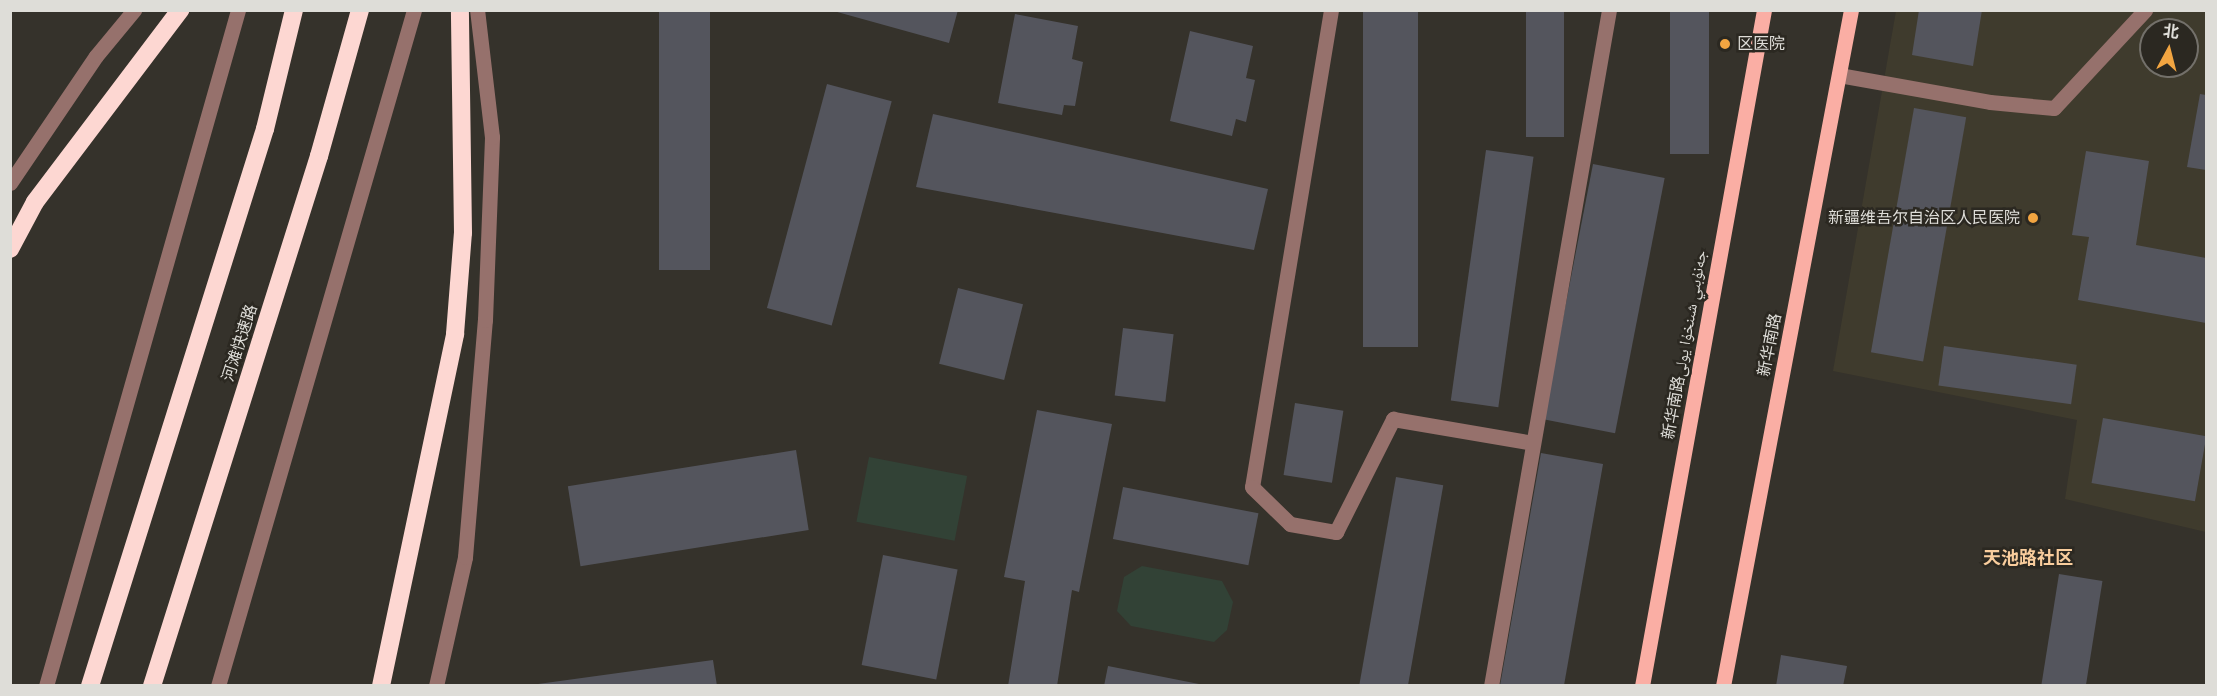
<!DOCTYPE html>
<meta charset="utf-8">
<style>
body{margin:0}
#map{position:relative;width:2217px;height:696px;overflow:hidden;background:#35322b;font-family:Helvetica,"Noto Naskh Arabic","Noto Sans SC",sans-serif}
div>[style]{position:absolute}
.built>*{inset:0;background:#3f3b2d}
.green>*{inset:0;background:#324236;transform-origin:0 0}
.building>*{inset:0;background:#54555d;transform-origin:0 0}
.minor>*{height:15px;margin:-7.5px;padding:0 7.5px;transform-origin:7.5px;border-radius:7.5px;background:#96716c}
.major>*{height:15px;margin:-7.5px;padding:0 7.5px;transform-origin:7.5px;border-radius:7.5px;background:#faaea4}
.highway>*{height:18px;margin:-9px;padding:0 9px;transform-origin:9px;border-radius:9px;background:#fdd7d2}
.dots>*{width:16px;height:16px;translate:-50% -50%;box-sizing:border-box;border:3px solid #2b2821;border-radius:50%}
span{translate:-50% -50%;white-space:nowrap;text-align:center;line-height:1.15;-webkit-text-stroke:5px #2b2821;paint-order:stroke}
.poi-label{font-size:16px;color:#deddd8}
.left{translate:0 -50%;text-align:left}
.right{translate:-100% -50%;text-align:right}
.street-label{font-size:16px;color:#deddd8}
.neighbourhood-label{font-size:18px;color:#f9cd9d;font-weight:700}
.frame{position:absolute;inset:0;border:12px solid #deddd8;pointer-events:none}
.north{position:absolute;left:2139px;top:18px;width:60px;height:60px;box-sizing:border-box;background:#2b2821;border:2px solid #73706a;border-radius:50%;rotate:7deg;font-size:16px;font-weight:700;line-height:24px;text-align:center;color:#deddd8}
.north::after{content:'';display:block;margin:auto;width:21px;height:27px;background:#f2a541;clip-path:polygon(50% 0,100% 100%,50% 72%,0 100%)}
</style>
<div id="map">
<div class="built">
<div style="clip-path:polygon(evenodd,1896px 11px,2206px 11px,2206px 532px,2065px 499px,2077px 420px,1833px 371px,1896px 11px,2151px 30px,2187px 30px,2187px 66px,2151px 66px,2151px 30px)"></div>
</div>
<div class="green">
<div style="left:869px;top:457px;width:100px;height:66px;rotate:11deg"></div>
<div style="clip-path:polygon(1142px 566px,1222px 581px,1233px 602px,1227px 630px,1214px 642px,1131px 626px,1117px 611px,1124px 577px)"></div>
</div>
<div class="building">
<div style="left:659px;top:10px;width:51px;height:260px"></div>
<div style="clip-path:polygon(830px 10px,958px 10px,949px 43px)"></div>
<div style="left:1363px;top:10px;width:55px;height:337px"></div>
<div style="left:1526px;top:10px;width:38px;height:127px"></div>
<div style="left:1670px;top:10px;width:39px;height:144px"></div>
<div style="clip-path:polygon(1919px 10px,1982px 10px,1973px 66px,1912px 55px)"></div>
<div style="clip-path:polygon(1015px 14px,1078px 26px,1072px 59px,1083px 62px,1075px 106px,1064px 105px,1062px 115px,998px 103px)"></div>
<div style="clip-path:polygon(1190px 31px,1253px 46px,1246px 78px,1255px 80px,1246px 122px,1236px 119px,1232px 136px,1170px 121px)"></div>
<div style="left:827px;top:84px;width:67px;height:232px;rotate:15deg"></div>
<div style="clip-path:polygon(2200px 94px,2206px 95px,2206px 170px,2187px 167px)"></div>
<div style="left:1914px;top:108px;width:53px;height:248px;rotate:10deg"></div>
<div style="clip-path:polygon(933px 114px,1268px 189px,1254px 250px,916px 187px)"></div>
<div style="left:1486px;top:150px;width:48px;height:253px;rotate:8deg"></div>
<div style="clip-path:polygon(2086px 151px,2149px 161px,2136px 245px,2206px 258px,2206px 323px,2078px 300px,2089px 237px,2072px 235px)"></div>
<div style="left:1593px;top:164px;width:73px;height:260px;rotate:11deg"></div>
<div style="left:958px;top:288px;width:67px;height:78px;rotate:14deg"></div>
<div style="left:1123px;top:328px;width:51px;height:68px;rotate:7deg"></div>
<div style="left:1944px;top:346px;width:134px;height:40px;rotate:8deg"></div>
<div style="left:1295px;top:403px;width:49px;height:73px;rotate:9deg"></div>
<div style="clip-path:polygon(1037px 410px,1112px 424px,1079px 592px,1072px 590px,1057px 686px,1008px 686px,1025px 581px,1004px 577px)"></div>
<div style="left:2103px;top:418px;width:105px;height:66px;rotate:10deg"></div>
<div style="left:796px;top:450px;width:81px;height:231px;rotate:81deg"></div>
<div style="left:1541px;top:453px;width:63px;height:237px;rotate:10deg"></div>
<div style="left:1396px;top:477px;width:48px;height:212px;rotate:10deg"></div>
<div style="left:1123px;top:487px;width:138px;height:53px;rotate:11deg"></div>
<div style="left:883px;top:555px;width:76px;height:112px;rotate:11deg"></div>
<div style="left:2059px;top:574px;width:44px;height:113px;rotate:9deg"></div>
<div style="clip-path:polygon(1781px 655px,1847px 666px,1843px 686px,1776px 686px)"></div>
<div style="clip-path:polygon(713px 660px,717px 686px,538px 686px,538px 684px)"></div>
<div style="clip-path:polygon(1108px 666px,1199px 684px,1199px 686px,1104px 686px)"></div>
</div>
<div class="minor">
<div style="left:1331px;top:10px;width:483px;rotate:99.4deg"></div>
<div style="left:1252px;top:487px;width:53px;rotate:44.2deg"></div>
<div style="left:1290px;top:524px;width:47px;rotate:9.9deg"></div>
<div style="left:1336px;top:532px;width:127px;rotate:-63.2deg"></div>
<div style="left:1393px;top:419px;width:142px;rotate:9.7deg"></div>
<div style="left:1839px;top:75px;width:153px;rotate:10.1deg"></div>
<div style="left:1990px;top:102px;width:64px;rotate:5.4deg"></div>
<div style="left:2054px;top:108px;width:134px;rotate:-47.1deg"></div>
<div style="left:10px;top:183px;width:153px;rotate:-55.9deg"></div>
<div style="left:96px;top:56px;width:60px;rotate:-50.4deg"></div>
<div style="left:46px;top:686px;width:703px;rotate:-74.14deg"></div>
<div style="left:218px;top:686px;width:704px;rotate:-73.83deg"></div>
<div style="left:436px;top:686px;width:132px;rotate:-77.3deg"></div>
<div style="left:465px;top:557px;width:238px;rotate:-85.2deg"></div>
<div style="left:485px;top:320px;width:183px;rotate:-87.8deg"></div>
<div style="left:492px;top:137px;width:128px;rotate:-96.7deg"></div>
<div style="left:1491px;top:686px;width:686px;rotate:-80.1deg"></div>
</div>
<div class="major">
<div style="left:1642px;top:686px;width:687px;rotate:-79.77deg"></div>
<div style="left:1723px;top:686px;width:688px;rotate:-79.28deg"></div>
</div>
<div class="highway">
<div style="left:10px;top:249px;width:53px;rotate:-62deg"></div>
<div style="left:35px;top:202px;width:241px;rotate:-52.9deg"></div>
<div style="left:90px;top:686px;width:584px;rotate:-72.56deg"></div>
<div style="left:265px;top:129px;width:122px;rotate:-76.3deg"></div>
<div style="left:152px;top:686px;width:556px;rotate:-72.51deg"></div>
<div style="left:319px;top:156px;width:152px;rotate:-74.3deg"></div>
<div style="left:381px;top:686px;width:360px;rotate:-78.1deg"></div>
<div style="left:455px;top:334px;width:101px;rotate:-85.5deg"></div>
<div style="left:463px;top:233px;width:223px;rotate:-90.8deg"></div>
</div>
<div class="dots">
<div style="left:1725px;top:44px;background:#f2a541"></div>
<div style="left:2033px;top:218px;background:#f2a541"></div>
</div>
<div class="poi-label">
<span class="left" style="left:1737px;top:44px">区医院</span>
<span class="right" style="left:2020px;top:218px">新疆维吾尔自治区人民医院</span>
</div>
<div class="street-label">
<span style="left:240px;top:343px;rotate:-72deg">河滩快速路</span>
<span style="left:1685px;top:345px;rotate:-80deg">新华南路جەنۇبىي شىنخۇا يولى</span>
<span style="left:1770px;top:345px;rotate:-79deg">新华南路</span>
</div>
<div class="neighbourhood-label">
<span style="left:2028px;top:558px">天池路社区</span>
</div>
<div class="frame"></div>
<div class="north">北</div>
</div>
